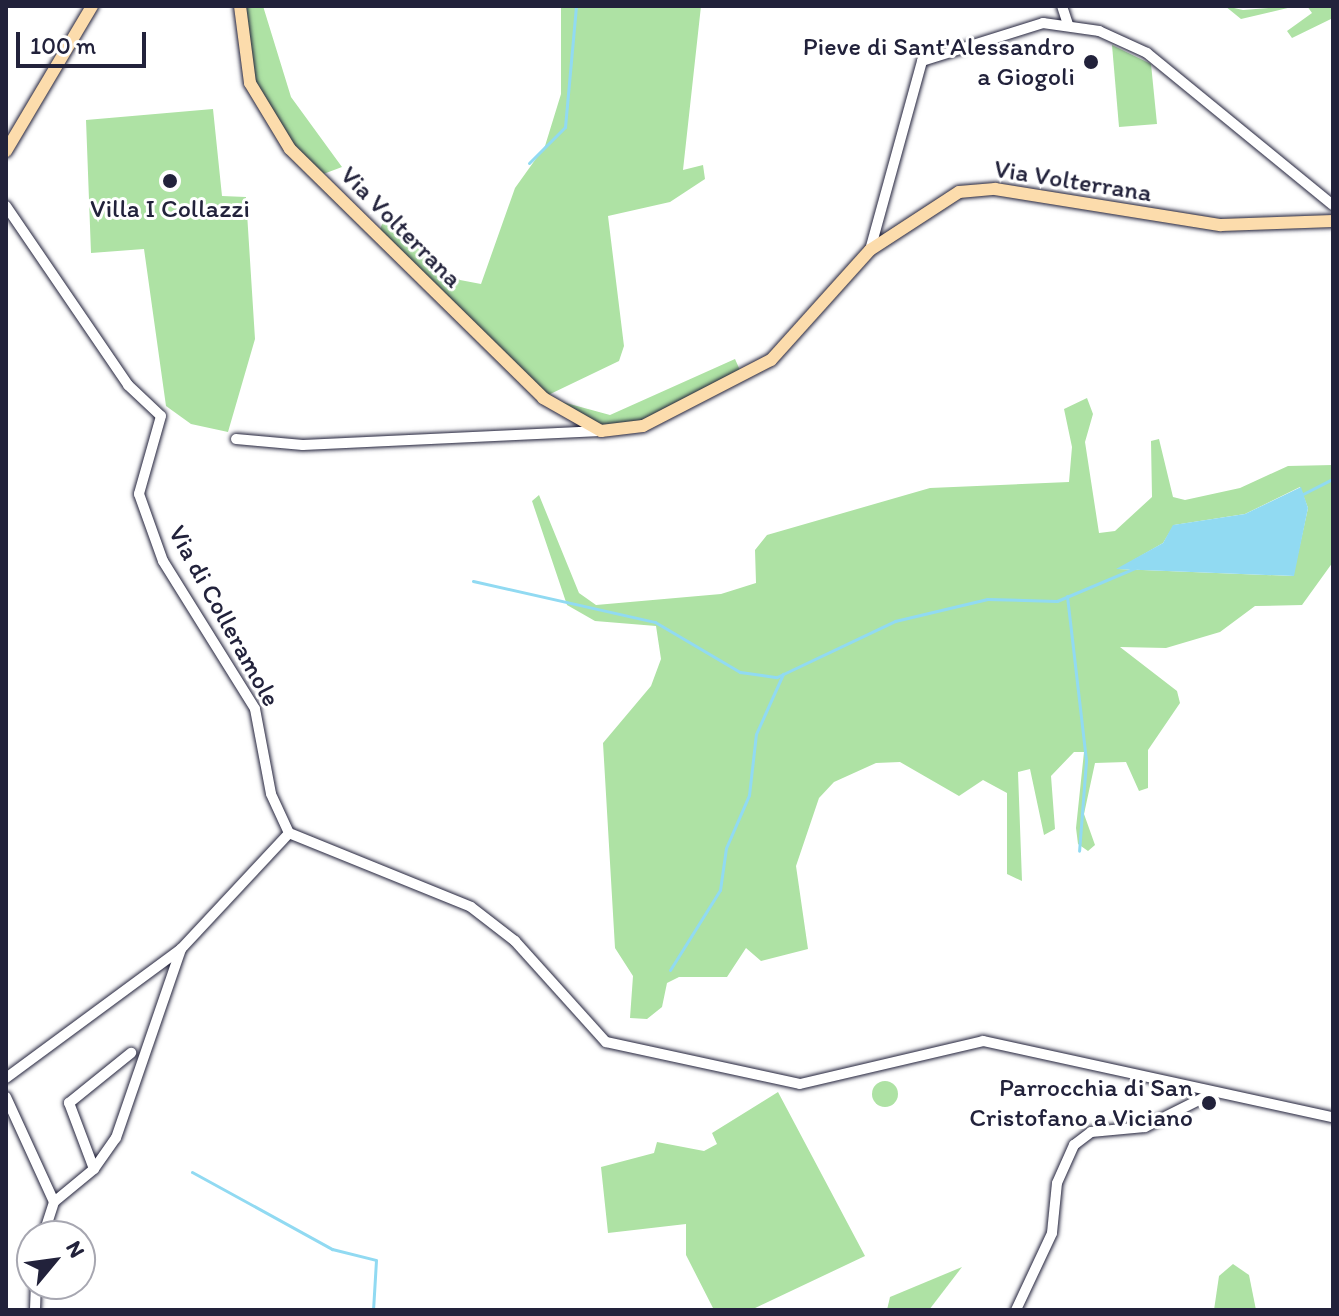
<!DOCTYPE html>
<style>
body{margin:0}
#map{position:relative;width:1339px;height:1316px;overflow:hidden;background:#fff;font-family:Itim,sans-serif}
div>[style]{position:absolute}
.green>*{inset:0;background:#aee2a4}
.round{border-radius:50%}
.water>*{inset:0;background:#91daf2}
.stream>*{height:3px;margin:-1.5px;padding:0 1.5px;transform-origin:1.5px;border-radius:1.5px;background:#91daf2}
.roads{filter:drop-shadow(0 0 2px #22223b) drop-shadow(0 0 2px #22223b)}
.minor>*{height:10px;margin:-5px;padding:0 5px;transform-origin:5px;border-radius:5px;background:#fff}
.major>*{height:12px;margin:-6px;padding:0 6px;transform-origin:6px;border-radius:6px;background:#fcdcac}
.dots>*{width:22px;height:22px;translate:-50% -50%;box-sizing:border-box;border:4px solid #fff;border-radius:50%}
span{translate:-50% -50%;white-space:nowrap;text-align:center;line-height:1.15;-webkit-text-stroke:6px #fff;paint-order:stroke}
.poi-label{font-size:26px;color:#22223b}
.right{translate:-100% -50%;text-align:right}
.street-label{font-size:26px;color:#22223b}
.frame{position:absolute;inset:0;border:8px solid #22223b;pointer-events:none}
.north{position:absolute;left:16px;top:1220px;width:80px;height:80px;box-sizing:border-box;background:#fff;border:2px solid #a7a7b1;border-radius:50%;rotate:61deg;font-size:22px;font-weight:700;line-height:32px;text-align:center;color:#22223b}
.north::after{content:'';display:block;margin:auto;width:28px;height:36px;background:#22223b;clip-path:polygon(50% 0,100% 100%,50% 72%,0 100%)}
.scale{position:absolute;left:16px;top:32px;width:130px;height:36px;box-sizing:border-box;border:4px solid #22223b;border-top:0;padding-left:10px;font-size:24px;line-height:28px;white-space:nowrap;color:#22223b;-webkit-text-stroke:6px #fff;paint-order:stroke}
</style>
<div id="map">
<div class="green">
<div style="clip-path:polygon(240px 6px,263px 6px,291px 97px,342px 167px,318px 176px,290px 149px,250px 83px)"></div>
<div style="clip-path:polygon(561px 6px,701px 6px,683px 170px,703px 165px,705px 179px,670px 202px,608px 216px,624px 346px,619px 361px,544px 397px,610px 415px,735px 359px,743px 377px,622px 431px,601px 431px,561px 412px,543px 397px,378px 235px,385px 216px,460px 280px,481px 284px,515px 188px,545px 146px,561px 94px)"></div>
<div style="clip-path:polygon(1225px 6px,1243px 10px,1296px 6px,1241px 19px)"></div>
<div style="clip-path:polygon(1307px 6px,1333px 6px,1333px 18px,1292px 38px,1287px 31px,1312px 13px)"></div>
<div style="clip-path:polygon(1112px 45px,1151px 64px,1157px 124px,1119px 127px)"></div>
<div style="clip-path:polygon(213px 109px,222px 196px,246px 197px,255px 339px,228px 432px,191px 424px,166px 406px,144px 249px,91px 253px,86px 120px)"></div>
<div style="clip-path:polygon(evenodd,1087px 398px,1093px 414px,1085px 442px,1099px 533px,1115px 531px,1152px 497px,1151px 441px,1159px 439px,1173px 497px,1185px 500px,1240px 488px,1288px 466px,1333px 465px,1333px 562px,1302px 605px,1255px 606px,1220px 632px,1166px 648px,1120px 647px,1177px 691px,1180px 703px,1148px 750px,1148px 788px,1139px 791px,1126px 762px,1095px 763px,1084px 814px,1095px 845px,1088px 851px,1078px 844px,1076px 828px,1084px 752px,1074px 752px,1051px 776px,1055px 829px,1044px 835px,1030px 769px,1018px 772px,1022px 881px,1007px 874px,1007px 793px,983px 780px,959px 796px,900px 762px,876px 763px,834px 782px,819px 798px,796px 866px,808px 949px,761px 961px,746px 948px,727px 977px,679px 977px,667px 983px,662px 1007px,647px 1019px,630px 1018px,633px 976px,615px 948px,603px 743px,651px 686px,661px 659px,656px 626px,595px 621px,567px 605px,532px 501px,539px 495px,579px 593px,596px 605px,721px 594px,756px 583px,755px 550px,767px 535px,930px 488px,1069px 482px,1072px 447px,1064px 409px,1087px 398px,1300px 487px,1308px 508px,1293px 576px,1118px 569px,1163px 543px,1174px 525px,1245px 514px,1300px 487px)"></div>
<div class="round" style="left:872px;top:1081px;width:26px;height:26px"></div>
<div style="clip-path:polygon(778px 1092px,865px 1256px,751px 1310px,714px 1310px,686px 1255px,686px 1224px,608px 1233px,601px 1167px,654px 1153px,657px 1142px,704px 1151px,717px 1144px,712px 1133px)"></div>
<div style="clip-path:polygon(1233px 1264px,1249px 1275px,1256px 1310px,1214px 1310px,1219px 1276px)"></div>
<div style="clip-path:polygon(962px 1267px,929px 1310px,887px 1310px,890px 1297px)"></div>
</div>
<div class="water">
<div style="clip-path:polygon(1301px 487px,1308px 508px,1294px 576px,1116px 569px,1163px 543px,1173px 525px,1245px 514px)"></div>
</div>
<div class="stream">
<div style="left:529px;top:163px;width:51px;rotate:-45deg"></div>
<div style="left:565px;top:127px;width:121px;rotate:-84.8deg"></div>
<div style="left:1301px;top:495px;width:36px;rotate:-27deg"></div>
<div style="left:473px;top:581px;width:187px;rotate:12.7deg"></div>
<div style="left:655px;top:622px;width:99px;rotate:30.5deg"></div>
<div style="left:740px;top:672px;width:37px;rotate:8deg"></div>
<div style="left:777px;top:677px;width:131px;rotate:-25.4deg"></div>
<div style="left:895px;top:621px;width:95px;rotate:-13.4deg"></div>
<div style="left:987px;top:599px;width:70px;rotate:1.6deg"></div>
<div style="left:1057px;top:601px;width:85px;rotate:-22.9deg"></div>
<div style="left:1067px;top:596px;width:166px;rotate:83.4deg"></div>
<div style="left:1086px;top:761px;width:90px;rotate:94.4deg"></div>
<div style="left:670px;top:970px;width:94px;rotate:-58deg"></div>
<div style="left:720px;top:890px;width:42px;rotate:-81.9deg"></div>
<div style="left:726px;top:848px;width:58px;rotate:-66.5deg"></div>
<div style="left:749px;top:795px;width:61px;rotate:-83.5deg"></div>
<div style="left:756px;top:734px;width:66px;rotate:-65.8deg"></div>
<div style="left:192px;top:1172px;width:160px;rotate:28.8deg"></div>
<div style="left:332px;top:1249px;width:45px;rotate:14deg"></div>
<div style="left:376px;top:1260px;width:50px;rotate:93.4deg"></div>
</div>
<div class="roads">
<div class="minor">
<div style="left:1062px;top:6px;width:19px;rotate:72deg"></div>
<div style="left:6px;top:206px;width:217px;rotate:55.7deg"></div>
<div style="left:128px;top:385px;width:45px;rotate:43.2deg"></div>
<div style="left:161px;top:416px;width:81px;rotate:105.8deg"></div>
<div style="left:139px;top:494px;width:71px;rotate:70.3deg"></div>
<div style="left:163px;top:561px;width:174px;rotate:58.1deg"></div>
<div style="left:255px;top:709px;width:86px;rotate:79.3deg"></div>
<div style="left:271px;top:794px;width:43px;rotate:65.2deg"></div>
<div style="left:870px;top:250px;width:196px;rotate:-74.6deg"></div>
<div style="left:922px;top:61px;width:127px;rotate:-17.4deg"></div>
<div style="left:1043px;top:23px;width:57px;rotate:8.1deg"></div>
<div style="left:1099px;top:31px;width:53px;rotate:24.6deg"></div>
<div style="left:1147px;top:53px;width:240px;rotate:39.3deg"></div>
<div style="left:236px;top:439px;width:67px;rotate:5.1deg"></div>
<div style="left:303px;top:445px;width:298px;rotate:-2.7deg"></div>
<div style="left:289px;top:833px;width:196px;rotate:22.1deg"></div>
<div style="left:471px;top:907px;width:56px;rotate:37.7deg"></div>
<div style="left:515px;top:941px;width:136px;rotate:48deg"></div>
<div style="left:606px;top:1042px;width:198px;rotate:12.2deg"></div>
<div style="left:800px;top:1084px;width:188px;rotate:-13.2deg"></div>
<div style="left:983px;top:1041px;width:358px;rotate:12.3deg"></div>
<div style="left:6px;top:1078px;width:217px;rotate:-36.4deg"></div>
<div style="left:6px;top:1097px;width:115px;rotate:65.4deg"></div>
<div style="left:94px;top:1169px;width:71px;rotate:-110.7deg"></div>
<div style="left:69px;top:1103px;width:80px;rotate:-38.9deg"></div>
<div style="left:43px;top:1236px;width:36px;rotate:-72deg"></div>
<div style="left:54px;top:1202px;width:52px;rotate:-39.5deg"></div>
<div style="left:94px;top:1169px;width:38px;rotate:-55deg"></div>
<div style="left:116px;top:1138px;width:200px;rotate:-71deg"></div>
<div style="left:181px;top:949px;width:158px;rotate:-47deg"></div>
<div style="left:35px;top:1310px;width:26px;rotate:-88deg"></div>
<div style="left:1016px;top:1310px;width:85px;rotate:-64.9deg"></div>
<div style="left:1052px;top:1233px;width:50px;rotate:-84.3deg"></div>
<div style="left:1057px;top:1183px;width:42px;rotate:-65.9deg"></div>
<div style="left:1074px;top:1145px;width:21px;rotate:-37deg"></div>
<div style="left:1091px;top:1132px;width:54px;rotate:-5.3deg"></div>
<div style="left:1145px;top:1127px;width:72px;rotate:-26.6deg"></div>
</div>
<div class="major">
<div style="left:240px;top:6px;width:78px;rotate:82.6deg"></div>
<div style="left:250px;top:83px;width:77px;rotate:58.8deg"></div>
<div style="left:290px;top:149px;width:355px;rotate:44.5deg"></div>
<div style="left:543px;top:398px;width:67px;rotate:29.6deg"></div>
<div style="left:601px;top:431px;width:42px;rotate:-6.8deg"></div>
<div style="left:643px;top:426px;width:144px;rotate:-27.3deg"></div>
<div style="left:771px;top:360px;width:148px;rotate:-48deg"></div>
<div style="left:870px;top:250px;width:106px;rotate:-33.1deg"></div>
<div style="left:959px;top:192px;width:36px;rotate:-5deg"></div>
<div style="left:995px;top:189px;width:229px;rotate:9.1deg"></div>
<div style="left:1221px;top:225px;width:112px;rotate:-2deg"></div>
<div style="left:6px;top:151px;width:169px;rotate:-59.3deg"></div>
</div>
</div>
<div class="dots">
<div style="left:1091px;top:62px;background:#22223b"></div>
<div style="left:170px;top:181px;background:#22223b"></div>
<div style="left:1209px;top:1103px;background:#22223b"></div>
</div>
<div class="poi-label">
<span class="right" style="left:1075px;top:62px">Pieve di Sant'Alessandro<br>a Giogoli</span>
<span style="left:170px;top:209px">Villa I Collazzi</span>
<span class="right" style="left:1193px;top:1103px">Parrocchia di San<br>Cristofano a Viciano</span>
</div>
<div class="street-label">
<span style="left:1073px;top:181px;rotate:9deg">Via Volterrana</span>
<span style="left:401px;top:227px;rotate:45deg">Via Volterrana</span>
<span style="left:224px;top:616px;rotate:61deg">Via di Colleramole</span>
</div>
<div class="frame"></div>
<div class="north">N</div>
<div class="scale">100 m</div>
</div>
